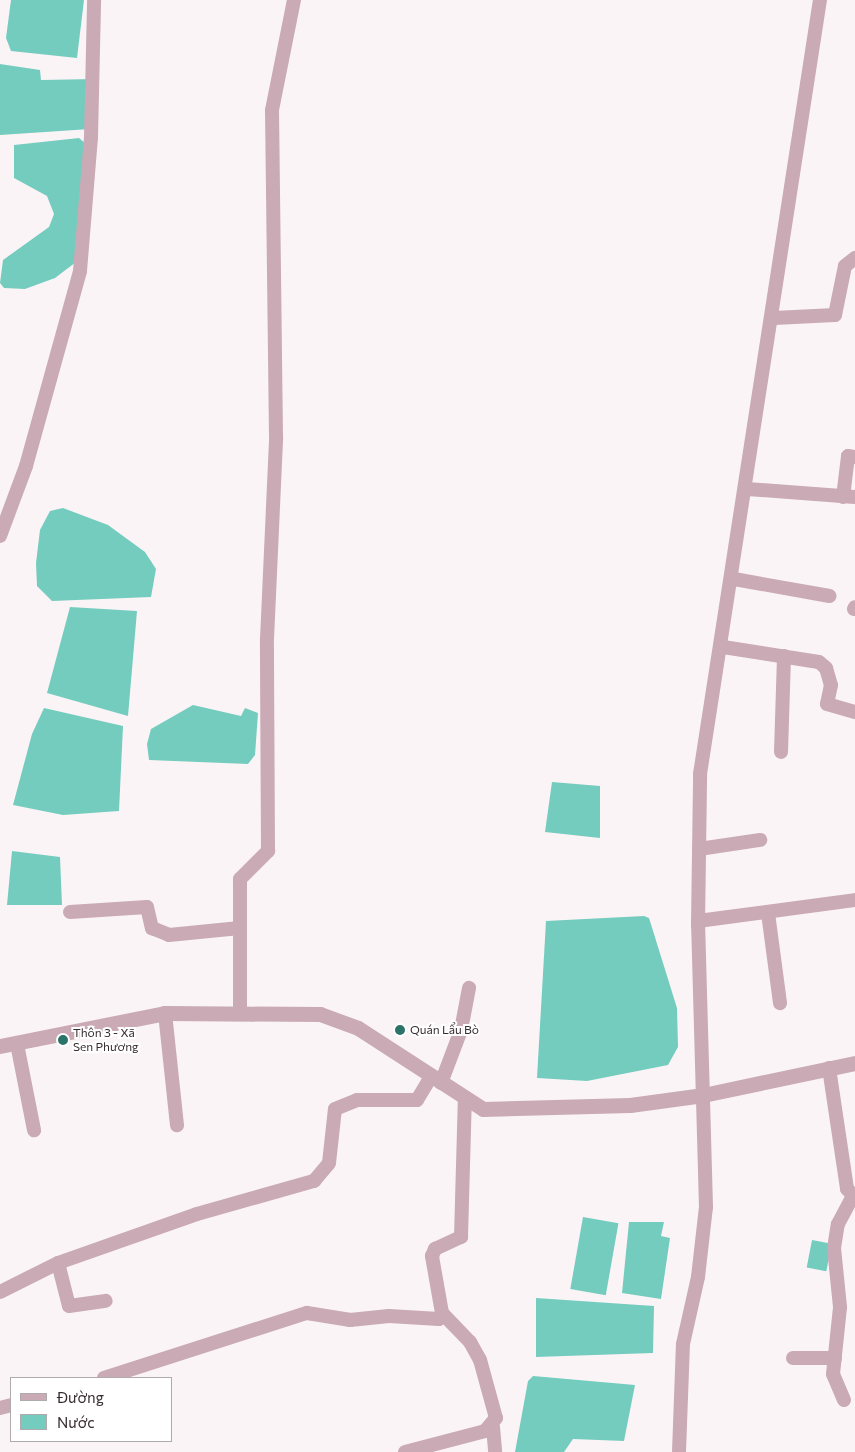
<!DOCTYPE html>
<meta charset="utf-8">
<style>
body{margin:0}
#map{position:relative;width:855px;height:1452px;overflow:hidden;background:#fbf4f7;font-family:Commissioner,sans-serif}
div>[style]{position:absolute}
.water>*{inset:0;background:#74ccbe;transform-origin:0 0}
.minor>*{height:14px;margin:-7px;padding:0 7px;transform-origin:7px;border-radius:7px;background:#c9aab5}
.tertiary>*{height:15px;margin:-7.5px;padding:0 7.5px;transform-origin:7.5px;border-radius:7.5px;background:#c9aab5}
.dots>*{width:14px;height:14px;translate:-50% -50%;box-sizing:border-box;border:2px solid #fff;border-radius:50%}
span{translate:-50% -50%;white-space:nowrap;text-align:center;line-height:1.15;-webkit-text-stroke:4px #fff;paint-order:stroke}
.poi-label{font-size:12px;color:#382c30}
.left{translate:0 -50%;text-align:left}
.legend{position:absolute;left:10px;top:1377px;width:162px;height:65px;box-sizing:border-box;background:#fff;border:1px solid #afabac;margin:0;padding:6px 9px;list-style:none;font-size:15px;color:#382c30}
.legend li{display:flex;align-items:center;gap:10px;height:25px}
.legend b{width:25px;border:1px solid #afabac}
</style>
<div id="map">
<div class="water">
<div style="clip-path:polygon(11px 0,84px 0,77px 58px,11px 51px,6px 38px)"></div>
<div style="clip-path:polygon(0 64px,40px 70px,41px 80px,95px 79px,90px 129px,0 135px)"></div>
<div style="clip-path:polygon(79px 138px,86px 144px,80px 259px,55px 278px,25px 289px,4px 288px,0 283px,3px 260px,49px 227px,54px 214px,47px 196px,14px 178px,14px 145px)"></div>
<div style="clip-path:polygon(63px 508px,108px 525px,145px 552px,156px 569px,151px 597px,52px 601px,37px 586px,36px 563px,40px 530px,50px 511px)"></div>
<div style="clip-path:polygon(70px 607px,137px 611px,128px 716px,47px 693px)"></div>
<div style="clip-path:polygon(193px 705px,241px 716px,245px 708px,258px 713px,255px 755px,248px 764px,149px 760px,147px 744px,151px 729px)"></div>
<div style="clip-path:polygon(44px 708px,123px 726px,119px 811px,63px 815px,13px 805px,32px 734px)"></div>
<div style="clip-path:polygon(552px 782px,600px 786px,600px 838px,545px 832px)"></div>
<div style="clip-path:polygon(12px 851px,60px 857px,62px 905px,7px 905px)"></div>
<div style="clip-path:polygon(644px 916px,649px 918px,677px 1008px,678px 1047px,668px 1065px,587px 1081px,537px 1078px,546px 921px)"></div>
<div style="left:583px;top:1217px;width:36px;height:73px;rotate:10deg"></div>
<div style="clip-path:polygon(629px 1222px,664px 1222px,661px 1236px,670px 1238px,661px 1299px,622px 1293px)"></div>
<div style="left:812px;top:1240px;width:20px;height:28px;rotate:11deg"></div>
<div style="clip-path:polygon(536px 1298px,654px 1306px,653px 1353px,536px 1357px)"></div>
<div style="clip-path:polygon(533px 1376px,635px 1385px,624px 1441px,573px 1439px,564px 1452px,515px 1452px,528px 1381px)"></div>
</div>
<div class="minor">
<div style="left:774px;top:318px;width:61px;rotate:-2.8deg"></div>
<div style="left:835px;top:315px;width:50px;rotate:-78.5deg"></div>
<div style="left:845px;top:266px;width:13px;rotate:-39deg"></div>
<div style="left:747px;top:489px;width:108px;rotate:4.2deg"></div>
<div style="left:843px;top:497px;width:41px;rotate:-83deg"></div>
<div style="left:848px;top:456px;width:7px;rotate:8deg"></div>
<div style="left:0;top:536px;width:75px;rotate:-69.6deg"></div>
<div style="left:26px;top:466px;width:202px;rotate:-74.5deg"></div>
<div style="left:80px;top:271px;width:134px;rotate:-85.3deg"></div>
<div style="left:91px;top:137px;width:137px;rotate:-88.7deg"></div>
<div style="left:734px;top:579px;width:97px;rotate:10.1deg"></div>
<div style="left:854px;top:609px;width:2px;rotate:-63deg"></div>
<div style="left:723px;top:647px;width:97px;rotate:8.9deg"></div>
<div style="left:819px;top:662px;width:9px;rotate:41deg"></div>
<div style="left:826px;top:668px;width:18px;rotate:74deg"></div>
<div style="left:831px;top:685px;width:19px;rotate:102deg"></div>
<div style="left:827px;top:704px;width:29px;rotate:16deg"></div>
<div style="left:781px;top:752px;width:96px;rotate:-88.2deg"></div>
<div style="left:699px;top:849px;width:62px;rotate:-8.4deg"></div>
<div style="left:70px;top:912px;width:77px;rotate:-3.7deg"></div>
<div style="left:147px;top:907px;width:22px;rotate:77deg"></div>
<div style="left:152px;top:928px;width:18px;rotate:22deg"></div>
<div style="left:169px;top:935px;width:71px;rotate:-5.6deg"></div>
<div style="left:768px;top:913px;width:91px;rotate:82.4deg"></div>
<div style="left:698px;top:921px;width:158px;rotate:-7.6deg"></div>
<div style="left:240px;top:1011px;width:132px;rotate:-90deg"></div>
<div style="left:240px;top:879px;width:40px;rotate:-45deg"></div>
<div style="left:268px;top:851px;width:212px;rotate:-90.3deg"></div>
<div style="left:267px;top:639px;width:202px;rotate:-87.4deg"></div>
<div style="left:276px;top:437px;width:327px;rotate:-90.7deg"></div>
<div style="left:272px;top:110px;width:112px;rotate:-78.7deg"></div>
<div style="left:165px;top:1013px;width:113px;rotate:83.9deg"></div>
<div style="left:17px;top:1044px;width:88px;rotate:78.8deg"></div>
<div style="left:829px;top:1068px;width:122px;rotate:81.5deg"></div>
<div style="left:847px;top:1189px;width:11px;rotate:45deg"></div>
<div style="left:441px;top:1083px;width:57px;rotate:-69.3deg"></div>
<div style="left:461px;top:1030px;width:43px;rotate:-79.2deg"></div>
<div style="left:58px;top:1263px;width:44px;rotate:75.7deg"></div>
<div style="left:69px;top:1306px;width:37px;rotate:-8deg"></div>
<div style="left:0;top:1292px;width:65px;rotate:-26.6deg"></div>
<div style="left:58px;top:1263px;width:147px;rotate:-19.4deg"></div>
<div style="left:197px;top:1214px;width:122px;rotate:-15.8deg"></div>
<div style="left:314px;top:1181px;width:23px;rotate:-50deg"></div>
<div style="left:329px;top:1163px;width:54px;rotate:-83.7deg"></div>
<div style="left:335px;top:1109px;width:24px;rotate:-22deg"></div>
<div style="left:357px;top:1100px;width:60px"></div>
<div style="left:417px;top:1100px;width:27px;rotate:-59deg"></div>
<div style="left:793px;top:1358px;width:42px"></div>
<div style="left:104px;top:1378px;width:213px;rotate:-17.8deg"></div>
<div style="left:307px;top:1313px;width:44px;rotate:9.2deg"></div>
<div style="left:350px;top:1320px;width:39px;rotate:-6deg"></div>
<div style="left:389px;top:1316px;width:50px;rotate:3.4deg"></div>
<div style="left:439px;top:1319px;width:7px;rotate:-63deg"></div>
<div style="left:442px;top:1313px;width:58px;rotate:-100deg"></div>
<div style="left:432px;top:1256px;width:8px;rotate:-67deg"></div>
<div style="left:435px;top:1249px;width:29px;rotate:-25deg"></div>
<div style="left:461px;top:1237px;width:139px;rotate:-88.4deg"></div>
<div style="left:844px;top:1400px;width:28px;rotate:-113deg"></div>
<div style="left:833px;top:1374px;width:67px;rotate:-84deg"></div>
<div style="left:840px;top:1307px;width:59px;rotate:-95.8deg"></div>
<div style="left:834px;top:1248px;width:24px;rotate:-81deg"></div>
<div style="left:838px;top:1224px;width:32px;rotate:-62deg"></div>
<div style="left:0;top:1408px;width:11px;rotate:-15deg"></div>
<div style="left:493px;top:1427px;width:25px;rotate:85deg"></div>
<div style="left:405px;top:1452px;width:83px;rotate:-14.7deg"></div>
<div style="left:485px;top:1431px;width:17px;rotate:-50deg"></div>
<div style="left:496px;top:1418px;width:60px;rotate:-105.4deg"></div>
<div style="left:480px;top:1360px;width:21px;rotate:-119deg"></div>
<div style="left:470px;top:1342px;width:40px;rotate:-134deg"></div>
<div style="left:679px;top:1452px;width:108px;rotate:-87.9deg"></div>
<div style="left:683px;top:1344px;width:69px;rotate:-77.4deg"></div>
<div style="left:698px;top:1277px;width:70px;rotate:-83.5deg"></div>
<div style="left:706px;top:1207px;width:282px;rotate:-91.6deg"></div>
<div style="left:698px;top:925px;width:151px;rotate:-89.2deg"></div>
<div style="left:700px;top:774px;width:783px;rotate:-81.19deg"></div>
</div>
<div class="tertiary">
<div style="left:0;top:1046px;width:168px;rotate:-11.3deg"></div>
<div style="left:165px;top:1013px;width:155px;rotate:0.4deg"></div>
<div style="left:320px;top:1014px;width:40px;rotate:20.2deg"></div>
<div style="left:358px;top:1028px;width:149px;rotate:32.9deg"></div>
<div style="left:483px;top:1109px;width:147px;rotate:-1.6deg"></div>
<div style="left:630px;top:1105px;width:74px;rotate:-7.8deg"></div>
<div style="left:703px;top:1095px;width:155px;rotate:-11.9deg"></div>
</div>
<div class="dots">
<div style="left:400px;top:1030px;background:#2b7268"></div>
<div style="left:63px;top:1040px;background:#2b7268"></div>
</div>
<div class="poi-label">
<span class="left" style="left:410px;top:1030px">Quán Lẩu Bò</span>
<span class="left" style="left:73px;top:1040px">Thôn 3 - Xã<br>Sen Phương</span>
</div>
<ul class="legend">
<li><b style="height:6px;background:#c9aab5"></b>Đường</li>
<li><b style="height:14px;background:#74ccbe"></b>Nước</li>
</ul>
</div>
